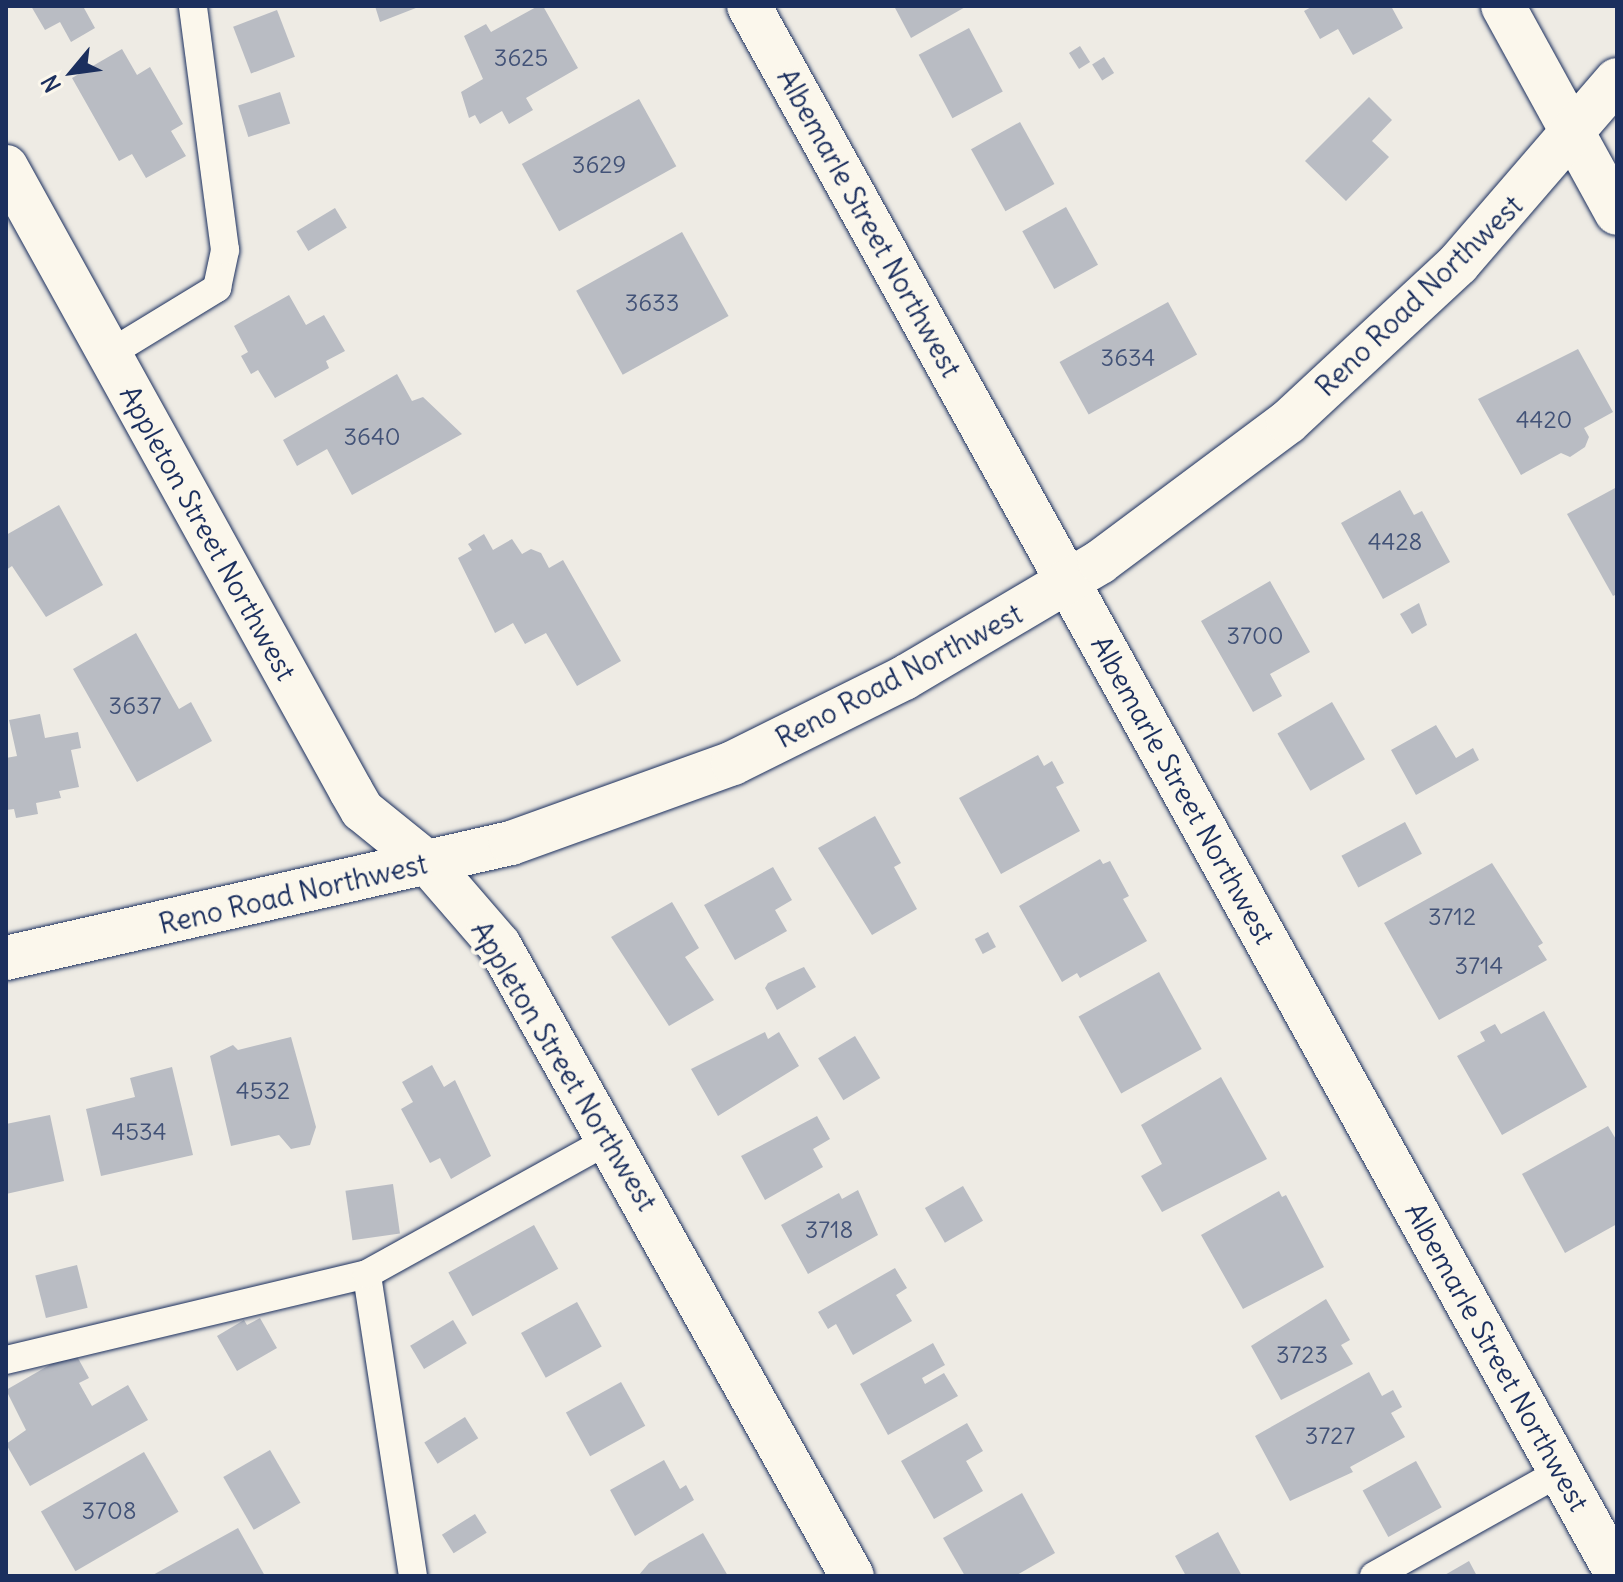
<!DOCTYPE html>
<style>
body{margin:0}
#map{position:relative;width:1623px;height:1582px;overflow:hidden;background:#eeebe4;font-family:Delius,sans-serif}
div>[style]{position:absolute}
.building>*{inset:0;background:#b9bcc3;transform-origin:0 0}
.roads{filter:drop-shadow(0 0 2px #1b2f5e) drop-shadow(0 0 2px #1b2f5e)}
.service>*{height:28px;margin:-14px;padding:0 14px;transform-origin:14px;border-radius:14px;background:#fbf7ec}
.minor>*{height:44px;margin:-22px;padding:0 22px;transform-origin:22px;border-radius:22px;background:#fbf7ec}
.tertiary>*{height:44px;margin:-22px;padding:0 22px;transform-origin:22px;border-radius:22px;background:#fbf7ec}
.secondary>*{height:44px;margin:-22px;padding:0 22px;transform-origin:22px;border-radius:22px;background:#fbf7ec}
span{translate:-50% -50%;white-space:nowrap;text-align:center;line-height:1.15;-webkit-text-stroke:8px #fbf7ec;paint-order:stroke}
.number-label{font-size:24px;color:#425277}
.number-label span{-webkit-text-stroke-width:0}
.street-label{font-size:28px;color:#1b2f5e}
.frame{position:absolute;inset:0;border:8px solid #1b2f5e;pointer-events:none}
.north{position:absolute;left:32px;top:32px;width:80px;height:80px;-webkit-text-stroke:6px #fbf7ec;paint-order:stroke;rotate:241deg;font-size:22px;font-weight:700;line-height:32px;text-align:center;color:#1b2f5e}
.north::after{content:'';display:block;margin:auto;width:28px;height:36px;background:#1b2f5e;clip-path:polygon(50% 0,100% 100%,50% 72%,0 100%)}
</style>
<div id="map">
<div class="building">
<div style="clip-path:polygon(31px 6px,88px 6px,84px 8px,95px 28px,71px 42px,60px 22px,45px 30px)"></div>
<div style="clip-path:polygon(375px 6px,421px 6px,380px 22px)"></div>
<div style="clip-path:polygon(538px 6px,543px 6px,578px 68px,526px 98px,533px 110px,509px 124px,502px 111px,480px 124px,475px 115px,469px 118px,461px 92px,483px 79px,464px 36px,486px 24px,491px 32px)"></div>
<div style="clip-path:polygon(894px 6px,967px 6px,911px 38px)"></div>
<div style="clip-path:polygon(1313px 6px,1391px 6px,1403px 28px,1353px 55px,1338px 29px,1320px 39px,1304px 11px)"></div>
<div style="left:277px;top:10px;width:50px;height:47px;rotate:69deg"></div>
<div style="left:969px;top:28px;width:72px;height:57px;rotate:62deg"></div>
<div style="left:1080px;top:46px;width:19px;height:13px;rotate:58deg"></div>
<div style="clip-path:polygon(122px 49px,137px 75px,150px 67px,183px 124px,171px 131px,186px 156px,146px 178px,132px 154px,119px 161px,72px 78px)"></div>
<div style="left:1104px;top:57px;width:19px;height:14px;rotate:58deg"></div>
<div style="left:280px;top:92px;width:33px;height:44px;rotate:72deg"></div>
<div style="clip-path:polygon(1369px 97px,1392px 120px,1372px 141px,1389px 157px,1346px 201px,1305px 161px)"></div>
<div style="left:639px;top:99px;width:77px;height:134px;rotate:61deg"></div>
<div style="left:1020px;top:122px;width:71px;height:56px;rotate:61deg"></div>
<div style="left:1066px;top:207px;width:66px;height:50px;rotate:61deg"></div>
<div style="left:335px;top:208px;width:23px;height:45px;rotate:59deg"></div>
<div style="left:682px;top:232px;width:96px;height:121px;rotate:61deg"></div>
<div style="clip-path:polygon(289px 295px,306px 325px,324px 315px,345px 351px,326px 361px,329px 368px,275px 398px,258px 370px,251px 374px,241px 356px,248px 352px,234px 326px)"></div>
<div style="left:1168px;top:302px;width:60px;height:124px;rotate:61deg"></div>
<div style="clip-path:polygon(1578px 349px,1613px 412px,1584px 428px,1589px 437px,1585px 447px,1570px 457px,1561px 453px,1521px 475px,1478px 399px)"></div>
<div style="clip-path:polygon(397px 374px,412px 401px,423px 397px,462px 434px,352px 495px,327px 449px,297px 466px,283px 440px)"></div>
<div style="clip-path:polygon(1617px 487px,1617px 594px,1613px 596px,1567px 514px)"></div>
<div style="clip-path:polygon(1400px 490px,1414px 515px,1422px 511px,1450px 562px,1383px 599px,1341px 523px)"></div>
<div style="clip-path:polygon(59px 505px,103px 585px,46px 617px,12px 566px,6px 570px,6px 535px)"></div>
<div style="clip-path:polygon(484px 534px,493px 550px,512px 539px,522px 554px,531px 549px,541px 553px,549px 568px,563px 560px,621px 661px,577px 686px,546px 633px,525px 644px,513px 623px,495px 633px,458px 558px,472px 550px,468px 544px)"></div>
<div style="clip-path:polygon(1270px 581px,1310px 652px,1270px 674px,1282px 696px,1253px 712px,1201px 621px)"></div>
<div style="clip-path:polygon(1419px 603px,1427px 625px,1412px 634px,1400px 614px)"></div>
<div style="clip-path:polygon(136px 633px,179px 709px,191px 702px,212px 741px,137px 782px,73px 669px)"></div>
<div style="left:1332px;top:702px;width:66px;height:63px;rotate:60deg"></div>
<div style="clip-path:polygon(40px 714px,45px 738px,78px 732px,81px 748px,71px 750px,79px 787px,59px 791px,61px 798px,36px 803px,38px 814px,16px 818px,14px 809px,6px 810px,6px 758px,17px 756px,9px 720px)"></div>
<div style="clip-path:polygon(1436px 725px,1456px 758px,1473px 748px,1479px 760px,1416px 795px,1391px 750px)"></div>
<div style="clip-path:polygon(1038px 755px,1044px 766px,1052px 761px,1064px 783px,1056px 787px,1080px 831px,1001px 874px,959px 798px)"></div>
<div style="clip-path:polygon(875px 816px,901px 863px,894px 867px,917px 909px,872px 935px,818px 848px)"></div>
<div style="left:1405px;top:822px;width:36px;height:72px;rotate:62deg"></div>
<div style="clip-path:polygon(1100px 859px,1103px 864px,1110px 861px,1129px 896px,1123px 899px,1147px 941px,1080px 978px,1077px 973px,1062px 982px,1019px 906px)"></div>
<div style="clip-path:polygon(1492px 863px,1543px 943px,1538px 946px,1547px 960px,1439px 1020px,1384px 923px)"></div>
<div style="clip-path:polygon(773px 867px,792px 900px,775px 910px,787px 931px,735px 960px,704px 905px)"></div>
<div style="clip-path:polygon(672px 902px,699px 948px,685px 957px,714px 1000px,669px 1026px,611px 937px)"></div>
<div style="left:988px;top:932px;width:17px;height:15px;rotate:62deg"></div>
<div style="clip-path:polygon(804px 967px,816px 987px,777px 1010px,765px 988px,768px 983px)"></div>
<div style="left:1159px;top:972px;width:88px;height:92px;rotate:61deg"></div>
<div style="clip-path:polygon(1544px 1011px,1587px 1087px,1502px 1135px,1457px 1056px,1485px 1041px,1480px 1032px,1495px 1024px,1501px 1034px)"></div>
<div style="clip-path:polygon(765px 1032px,768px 1039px,779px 1032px,799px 1066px,718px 1116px,691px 1069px)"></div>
<div style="left:855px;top:1036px;width:49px;height:43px;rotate:59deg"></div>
<div style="clip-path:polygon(291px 1037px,316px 1127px,310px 1145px,291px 1149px,279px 1135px,231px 1146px,210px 1056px,233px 1045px,238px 1050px)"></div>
<div style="clip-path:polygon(432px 1065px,444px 1087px,455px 1080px,491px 1156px,451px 1179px,440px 1158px,430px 1163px,401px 1109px,413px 1102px,402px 1082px)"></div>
<div style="clip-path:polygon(172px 1067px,193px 1155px,101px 1176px,86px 1109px,135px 1097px,130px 1078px)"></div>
<div style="clip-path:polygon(1221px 1077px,1267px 1159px,1162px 1212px,1141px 1176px,1162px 1164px,1141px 1125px)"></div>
<div style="clip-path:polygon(50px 1115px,64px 1181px,6px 1194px,6px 1124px)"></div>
<div style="clip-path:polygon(817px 1116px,830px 1139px,813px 1149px,823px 1167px,765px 1200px,741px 1156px)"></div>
<div style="clip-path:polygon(1608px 1126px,1617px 1141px,1617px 1224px,1565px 1253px,1522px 1174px)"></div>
<div style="left:393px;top:1184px;width:50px;height:48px;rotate:82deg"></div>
<div style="left:963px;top:1186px;width:40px;height:44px;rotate:60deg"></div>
<div style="clip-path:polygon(858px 1190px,878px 1235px,808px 1274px,781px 1225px,839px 1193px,842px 1199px)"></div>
<div style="clip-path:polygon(1279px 1191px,1282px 1197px,1286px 1195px,1324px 1267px,1243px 1309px,1201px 1235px)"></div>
<div style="left:534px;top:1225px;width:50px;height:98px;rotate:61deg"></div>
<div style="left:77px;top:1265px;width:44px;height:43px;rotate:76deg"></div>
<div style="clip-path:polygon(895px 1268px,907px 1288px,896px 1295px,912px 1321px,853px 1355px,836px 1324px,828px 1329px,818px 1312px)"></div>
<div style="clip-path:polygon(1326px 1299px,1350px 1340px,1341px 1345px,1353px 1364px,1281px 1400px,1251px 1346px)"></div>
<div style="left:577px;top:1302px;width:51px;height:64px;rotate:61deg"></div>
<div style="clip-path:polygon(260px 1318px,277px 1348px,237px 1371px,217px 1336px,244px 1320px,247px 1325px)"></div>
<div style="left:453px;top:1320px;width:27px;height:50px;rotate:59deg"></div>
<div style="clip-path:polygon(933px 1343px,945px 1365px,922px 1378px,925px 1384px,944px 1373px,958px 1396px,888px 1435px,860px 1384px)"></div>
<div style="clip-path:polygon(74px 1351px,89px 1378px,79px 1383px,92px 1406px,128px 1385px,148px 1420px,30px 1486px,6px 1444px,26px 1430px,6px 1390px)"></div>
<div style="clip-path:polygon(1369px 1372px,1382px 1396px,1393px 1390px,1402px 1407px,1391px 1413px,1405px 1437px,1350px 1467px,1353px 1472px,1290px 1501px,1255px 1436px)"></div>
<div style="left:621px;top:1382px;width:50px;height:63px;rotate:61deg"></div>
<div style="left:465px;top:1417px;width:25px;height:48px;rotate:58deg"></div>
<div style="clip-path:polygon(967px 1423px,983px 1451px,966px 1461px,983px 1491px,934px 1519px,901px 1461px)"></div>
<div style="left:270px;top:1450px;width:61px;height:54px;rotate:60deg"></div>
<div style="left:144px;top:1452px;width:69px;height:119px;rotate:60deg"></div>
<div style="clip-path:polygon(664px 1460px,680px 1489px,686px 1485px,694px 1500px,635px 1536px,610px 1490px)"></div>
<div style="left:1416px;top:1461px;width:53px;height:61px;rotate:61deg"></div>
<div style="clip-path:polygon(1022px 1493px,1055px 1553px,1015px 1576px,965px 1576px,943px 1538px)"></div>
<div style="left:475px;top:1514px;width:22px;height:39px;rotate:58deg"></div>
<div style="clip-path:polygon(238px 1528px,265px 1576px,151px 1576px)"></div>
<div style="clip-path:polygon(1218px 1532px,1242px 1576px,1186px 1576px,1175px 1556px)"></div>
<div style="clip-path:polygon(703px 1533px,728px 1576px,638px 1576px,649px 1563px)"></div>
<div style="clip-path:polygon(1469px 1561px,1477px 1576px,1443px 1576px)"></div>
</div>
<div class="roads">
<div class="service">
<div style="left:109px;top:354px;width:127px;rotate:-31.4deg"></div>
<div style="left:217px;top:288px;width:39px;rotate:-78deg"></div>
<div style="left:225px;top:250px;width:246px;rotate:-97.5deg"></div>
<div style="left:6px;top:1360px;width:371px;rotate:-13.4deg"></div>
<div style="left:413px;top:1576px;width:305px;rotate:-98.7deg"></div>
<div style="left:367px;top:1274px;width:279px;rotate:-29deg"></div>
<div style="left:1374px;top:1576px;width:213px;rotate:-29.2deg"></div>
</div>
<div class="minor">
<div style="left:1503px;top:6px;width:236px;rotate:61.2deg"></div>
<div style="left:6px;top:167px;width:713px;rotate:61.06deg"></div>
<div style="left:351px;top:791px;width:22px;rotate:60deg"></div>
<div style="left:362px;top:810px;width:86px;rotate:38.9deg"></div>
<div style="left:429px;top:864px;width:107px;rotate:49.2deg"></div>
<div style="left:499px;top:945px;width:723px;rotate:60.78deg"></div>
</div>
<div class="tertiary">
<div style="left:749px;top:6px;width:1792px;rotate:61.03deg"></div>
</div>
<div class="secondary">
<div style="left:6px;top:958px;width:518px;rotate:-12.83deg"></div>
<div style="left:511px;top:843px;width:236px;rotate:-19.8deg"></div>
<div style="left:733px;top:763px;width:191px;rotate:-26.4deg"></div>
<div style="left:904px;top:678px;width:228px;rotate:-30.6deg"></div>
<div style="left:1100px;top:562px;width:234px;rotate:-36.7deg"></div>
<div style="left:1288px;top:422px;width:232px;rotate:-42.9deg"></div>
<div style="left:1458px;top:264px;width:243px;rotate:-49.2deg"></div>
</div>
</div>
<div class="number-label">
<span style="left:521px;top:58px">3625</span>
<span style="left:599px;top:165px">3629</span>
<span style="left:652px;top:303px">3633</span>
<span style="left:1128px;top:358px">3634</span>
<span style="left:1544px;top:420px">4420</span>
<span style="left:372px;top:437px">3640</span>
<span style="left:1395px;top:542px">4428</span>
<span style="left:1255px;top:636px">3700</span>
<span style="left:135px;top:706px">3637</span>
<span style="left:1452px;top:917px">3712</span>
<span style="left:1479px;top:966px">3714</span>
<span style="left:263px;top:1091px">4532</span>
<span style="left:139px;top:1132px">4534</span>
<span style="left:829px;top:1230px">3718</span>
<span style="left:1302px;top:1355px">3723</span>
<span style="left:1330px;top:1436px">3727</span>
<span style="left:109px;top:1511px">3708</span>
</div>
<div class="street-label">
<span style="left:869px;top:223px;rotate:61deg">Albemarle Street Northwest</span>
<span style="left:1419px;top:296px;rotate:-44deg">Reno Road Northwest</span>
<span style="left:208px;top:533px;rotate:61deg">Appleton Street Northwest</span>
<span style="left:899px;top:676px;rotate:-28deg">Reno Road Northwest</span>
<span style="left:1183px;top:790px;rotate:61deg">Albemarle Street Northwest</span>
<span style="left:293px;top:894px;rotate:-13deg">Reno Road Northwest</span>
<span style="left:564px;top:1066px;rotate:59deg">Appleton Street Northwest</span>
<span style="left:1497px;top:1357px;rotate:61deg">Albemarle Street Northwest</span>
</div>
<div class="frame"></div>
<div class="north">N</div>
</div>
